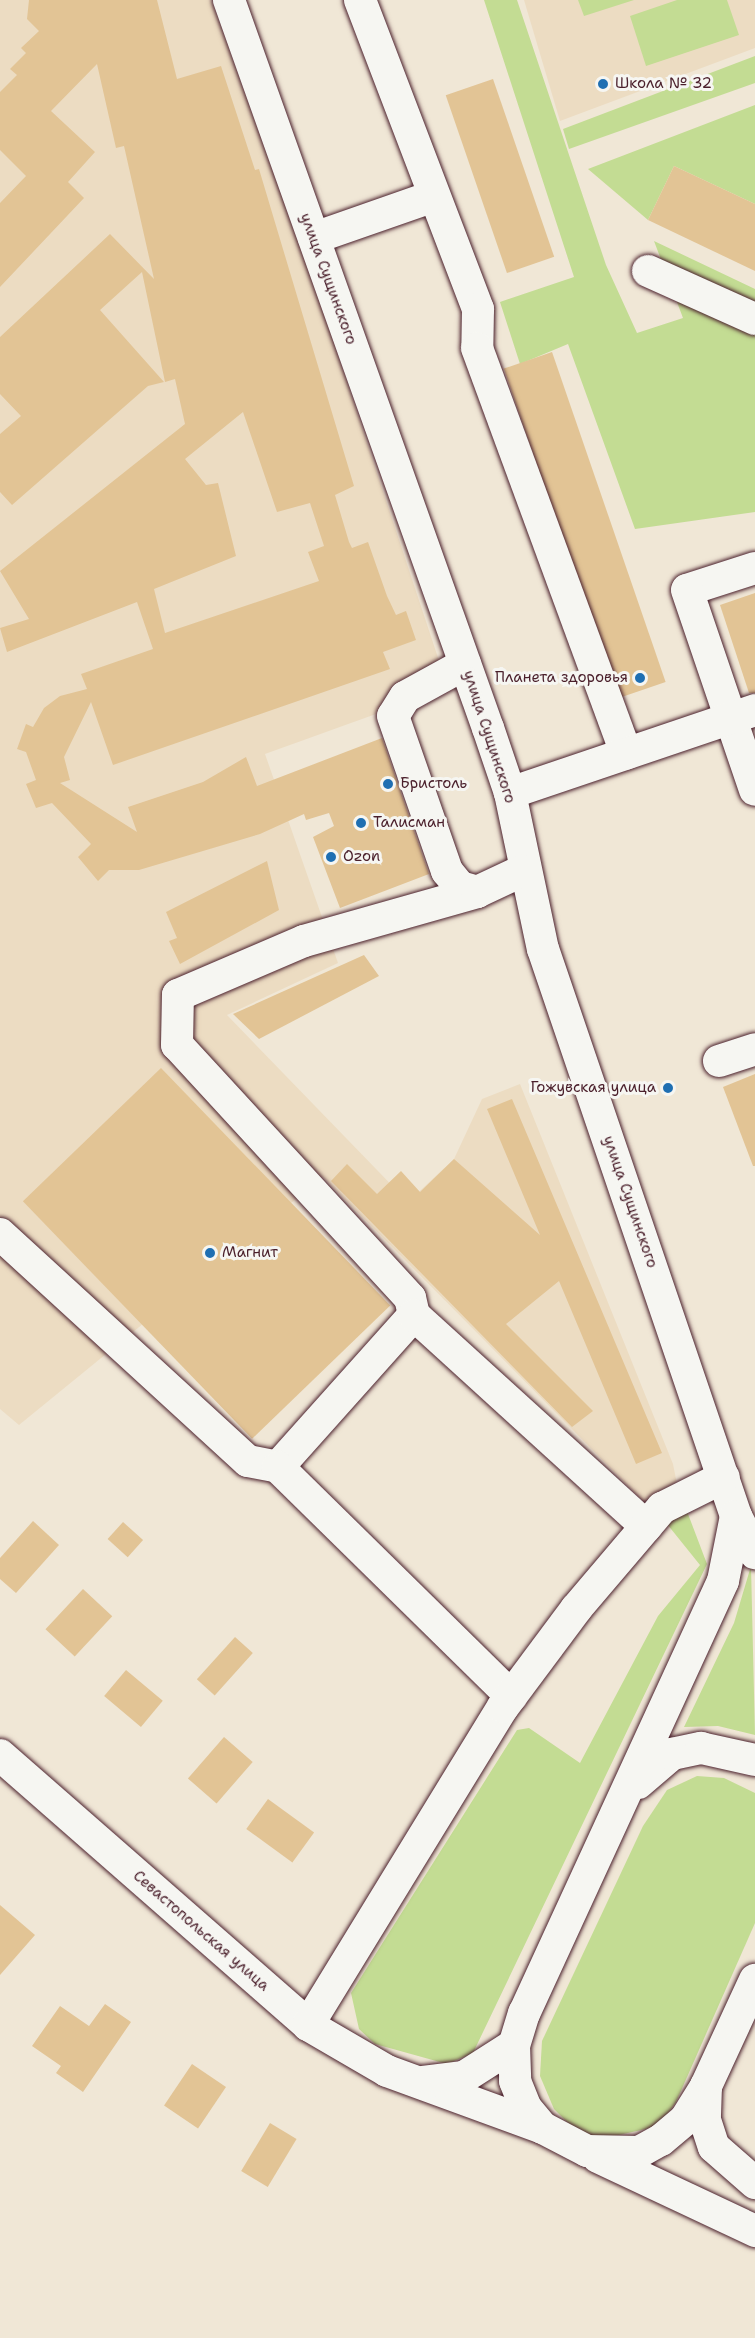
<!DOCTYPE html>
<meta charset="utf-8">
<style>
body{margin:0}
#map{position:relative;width:755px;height:2338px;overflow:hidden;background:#f0e7d6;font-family:"Shantell Sans",sans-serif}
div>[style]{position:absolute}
.built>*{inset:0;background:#ecdcc2}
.green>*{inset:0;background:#c3dc93}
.building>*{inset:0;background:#e2c495;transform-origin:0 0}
.roads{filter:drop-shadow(0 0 2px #4a1f2b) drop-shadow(0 0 2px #4a1f2b)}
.minor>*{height:32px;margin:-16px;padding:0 16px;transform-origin:16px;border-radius:16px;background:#f6f6f2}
.dots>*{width:16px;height:16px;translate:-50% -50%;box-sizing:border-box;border:3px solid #f6f6f2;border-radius:50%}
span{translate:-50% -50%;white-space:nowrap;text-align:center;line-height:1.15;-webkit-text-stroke:6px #f6f6f2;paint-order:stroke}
.poi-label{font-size:15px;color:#4a1f2b}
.left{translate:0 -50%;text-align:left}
.right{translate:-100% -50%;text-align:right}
.street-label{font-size:15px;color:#4a1f2b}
</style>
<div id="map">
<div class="built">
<div style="clip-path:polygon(0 0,211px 0,324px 313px,448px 688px,265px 754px,338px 963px,227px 1015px,408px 1202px,454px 1159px,482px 1099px,520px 1084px,673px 1464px,677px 1484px,644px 1502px,323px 1177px,19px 1425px,0 1409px)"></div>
<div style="clip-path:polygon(524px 0,755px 0,755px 48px,560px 121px)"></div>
</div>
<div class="green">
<div style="clip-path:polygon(484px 0,517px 0,606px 265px,637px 333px,683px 318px,654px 241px,755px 289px,755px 512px,635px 529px,568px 344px,520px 364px,500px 302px,574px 277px)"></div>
<div style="clip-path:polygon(578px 0,634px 0,584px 16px)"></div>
<div style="clip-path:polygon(677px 0,727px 0,739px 35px,646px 66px,630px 16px)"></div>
<div style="clip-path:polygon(755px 56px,755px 83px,569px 149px,563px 129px)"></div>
<div style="clip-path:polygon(755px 105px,755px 204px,674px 166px,648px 220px,588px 169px)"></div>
<div style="clip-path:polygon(685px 1506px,707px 1564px,473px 2053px,447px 2064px,375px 2044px,359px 2029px,351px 1993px,517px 1730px,529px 1728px,580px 1763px,658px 1616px,700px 1565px,663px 1519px)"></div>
<div style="clip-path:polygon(751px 1566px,755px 1735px,718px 1726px,684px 1727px,734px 1623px)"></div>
<div style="clip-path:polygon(697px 1776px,724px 1778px,755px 1793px,755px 1923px,676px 2102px,659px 2126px,601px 2139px,572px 2127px,554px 2109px,540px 2076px,542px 2041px,643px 1826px,667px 1790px)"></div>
</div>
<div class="building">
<div style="clip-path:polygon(evenodd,29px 0,157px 0,177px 79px,221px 66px,255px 170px,259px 169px,354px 486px,335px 495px,349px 542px,352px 548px,368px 542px,387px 596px,396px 615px,406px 611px,416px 640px,383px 652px,390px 669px,113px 765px,91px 702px,64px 757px,70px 780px,60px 783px,137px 832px,128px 807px,203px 782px,246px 757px,257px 786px,382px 738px,429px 874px,340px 908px,313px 837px,334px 826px,329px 813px,306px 820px,304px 814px,260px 834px,139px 870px,109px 870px,98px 881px,78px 857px,91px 844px,52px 803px,36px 808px,26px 784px,36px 780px,26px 752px,17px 749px,26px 724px,33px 727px,44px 708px,60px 696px,87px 689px,81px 674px,153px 649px,137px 602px,7px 652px,0 628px,29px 619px,0 571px,185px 424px,175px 379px,165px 382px,142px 272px,100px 310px,164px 382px,148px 386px,12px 505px,0 492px,0 434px,21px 416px,0 394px,0 337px,110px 234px,154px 279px,124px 146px,116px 148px,97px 64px,51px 111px,95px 152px,68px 182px,84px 198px,0 287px,0 203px,26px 176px,0 150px,0 92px,17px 75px,10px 69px,26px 53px,21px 48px,39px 31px,27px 19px,29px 0,243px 412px,277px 512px,310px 503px,324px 546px,308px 552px,319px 581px,165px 633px,154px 589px,236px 556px,218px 483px,206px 485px,185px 459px,243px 412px)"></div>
<div style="left:493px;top:79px;width:188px;height:50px;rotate:71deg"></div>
<div style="clip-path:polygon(674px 166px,755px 204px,755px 271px,648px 220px)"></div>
<div style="left:552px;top:352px;width:349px;height:51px;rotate:71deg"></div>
<div style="clip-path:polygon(755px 593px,755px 693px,749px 693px,720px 605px)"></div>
<div style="clip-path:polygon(267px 861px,279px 910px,180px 964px,169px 941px,177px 938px,166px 912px)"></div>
<div style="clip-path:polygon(364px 955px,379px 976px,259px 1039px,233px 1014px)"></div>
<div style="left:161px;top:1068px;width:330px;height:192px;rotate:46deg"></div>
<div style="clip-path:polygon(755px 1074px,755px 1166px,753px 1166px,723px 1087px)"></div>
<div style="clip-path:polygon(512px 1099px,662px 1453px,636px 1464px,559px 1281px,506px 1324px,593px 1411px,572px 1427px,331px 1181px,347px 1164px,377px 1194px,401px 1171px,420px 1192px,454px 1159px,540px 1235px,487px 1109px)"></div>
<div style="clip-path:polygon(33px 1521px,59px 1545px,16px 1593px,0 1579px,0 1558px)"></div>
<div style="left:123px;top:1522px;width:27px;height:23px;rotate:42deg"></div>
<div style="left:83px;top:1589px;width:40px;height:55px;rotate:43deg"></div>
<div style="left:235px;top:1637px;width:24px;height:57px;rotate:42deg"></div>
<div style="left:126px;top:1670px;width:48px;height:34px;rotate:40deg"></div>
<div style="left:224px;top:1737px;width:38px;height:55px;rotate:41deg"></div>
<div style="left:268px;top:1799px;width:57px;height:37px;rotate:36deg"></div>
<div style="clip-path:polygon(0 1905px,35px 1935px,0 1975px)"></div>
<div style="clip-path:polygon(105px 2004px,131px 2022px,83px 2092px,56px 2073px,61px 2066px,32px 2046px,60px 2006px,89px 2026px)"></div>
<div style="left:192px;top:2064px;width:41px;height:50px;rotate:34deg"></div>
<div style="left:270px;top:2123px;width:31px;height:56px;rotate:31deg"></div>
</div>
<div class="roads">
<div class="minor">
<div style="left:229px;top:0;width:773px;rotate:70.42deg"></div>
<div style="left:488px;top:728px;width:69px;rotate:71.3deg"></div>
<div style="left:510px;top:793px;width:159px;rotate:78.1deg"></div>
<div style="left:543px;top:949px;width:599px;rotate:71.2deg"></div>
<div style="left:736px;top:1516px;width:42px;rotate:62.8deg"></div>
<div style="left:360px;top:0;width:331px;rotate:69.1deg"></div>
<div style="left:478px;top:309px;width:39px;rotate:91deg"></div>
<div style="left:477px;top:348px;width:432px;rotate:69.8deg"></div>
<div style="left:314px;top:238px;width:127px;rotate:-19.3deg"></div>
<div style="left:648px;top:271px;width:117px;rotate:24.2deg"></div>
<div style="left:755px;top:568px;width:71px;rotate:162.1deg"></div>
<div style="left:687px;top:590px;width:211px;rotate:71.2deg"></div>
<div style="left:465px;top:664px;width:68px;rotate:151.2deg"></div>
<div style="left:405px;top:697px;width:22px;rotate:122deg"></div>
<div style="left:393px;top:716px;width:164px;rotate:70.8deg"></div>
<div style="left:447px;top:871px;width:21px;rotate:51deg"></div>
<div style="left:460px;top:887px;width:18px;rotate:16deg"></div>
<div style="left:510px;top:793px;width:259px;rotate:-18.7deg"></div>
<div style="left:719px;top:1061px;width:38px;rotate:-18deg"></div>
<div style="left:0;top:1234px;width:336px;rotate:42.5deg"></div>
<div style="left:248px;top:1461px;width:31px;rotate:11deg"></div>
<div style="left:278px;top:1467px;width:204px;rotate:-48.2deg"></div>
<div style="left:414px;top:1315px;width:17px;rotate:-103deg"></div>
<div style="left:410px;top:1298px;width:344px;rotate:-132.6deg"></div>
<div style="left:177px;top:1045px;width:50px;rotate:-88.9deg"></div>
<div style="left:178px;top:995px;width:137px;rotate:-23.2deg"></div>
<div style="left:304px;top:941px;width:180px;rotate:-15.8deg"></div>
<div style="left:477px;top:892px;width:50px;rotate:-25deg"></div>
<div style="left:414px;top:1315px;width:314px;rotate:42.3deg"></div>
<div style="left:278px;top:1467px;width:327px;rotate:44.5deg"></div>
<div style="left:736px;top:1516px;width:66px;rotate:101.3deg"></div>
<div style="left:723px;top:1581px;width:476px;rotate:114.7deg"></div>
<div style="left:524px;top:2013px;width:34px;rotate:107deg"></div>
<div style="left:514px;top:2045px;width:36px;rotate:88deg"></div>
<div style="left:515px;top:2081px;width:29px;rotate:68deg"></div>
<div style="left:526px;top:2108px;width:26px;rotate:50deg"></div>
<div style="left:543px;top:2128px;width:50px;rotate:27.6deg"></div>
<div style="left:587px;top:2151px;width:52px;rotate:1.1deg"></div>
<div style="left:639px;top:2152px;width:25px;rotate:-29deg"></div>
<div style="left:661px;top:2140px;width:31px;rotate:-40deg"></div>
<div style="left:685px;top:2120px;width:40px;rotate:-58deg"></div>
<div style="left:706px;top:2086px;width:117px;rotate:-65.2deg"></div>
<div style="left:0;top:1755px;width:410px;rotate:41.2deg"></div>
<div style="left:308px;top:2025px;width:91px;rotate:30.2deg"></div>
<div style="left:387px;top:2071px;width:166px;rotate:20.1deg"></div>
<div style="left:638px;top:1783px;width:45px;rotate:-40.5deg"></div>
<div style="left:672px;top:1754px;width:30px;rotate:-12deg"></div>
<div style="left:701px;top:1748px;width:55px;rotate:12.5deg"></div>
<div style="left:308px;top:2025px;width:373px;rotate:-58.5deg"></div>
<div style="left:503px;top:1707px;width:122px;rotate:-53.3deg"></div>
<div style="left:576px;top:1609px;width:133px;rotate:-49.6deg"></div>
<div style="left:662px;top:1508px;width:69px;rotate:-26.6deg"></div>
<div style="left:423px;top:2082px;width:41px;rotate:-7deg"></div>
<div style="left:464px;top:2077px;width:59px;rotate:-32.6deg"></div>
<div style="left:706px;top:2086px;width:34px;rotate:92deg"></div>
<div style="left:705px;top:2120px;width:28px;rotate:72deg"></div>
<div style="left:714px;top:2147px;width:55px;rotate:41.3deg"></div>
<div style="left:598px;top:2157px;width:174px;rotate:25.2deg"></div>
</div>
</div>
<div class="dots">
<div style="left:603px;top:84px;background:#1f6fb2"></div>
<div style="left:640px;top:678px;background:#1f6fb2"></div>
<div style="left:388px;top:784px;background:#1f6fb2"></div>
<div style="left:361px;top:823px;background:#1f6fb2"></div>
<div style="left:331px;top:857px;background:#1f6fb2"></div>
<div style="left:668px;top:1088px;background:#1f6fb2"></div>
<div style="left:210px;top:1253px;background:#1f6fb2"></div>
</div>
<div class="poi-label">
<span class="left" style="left:615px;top:84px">Школа № 32</span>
<span class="right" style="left:628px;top:678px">Планета здоровья</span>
<span class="left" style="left:400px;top:784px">Бристоль</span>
<span class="left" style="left:373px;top:823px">Талисман</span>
<span class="left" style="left:343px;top:857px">Ozon</span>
<span class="right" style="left:656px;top:1088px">Гожувская улица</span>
<span class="left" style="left:222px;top:1253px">Магнит</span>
</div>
<div class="street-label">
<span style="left:328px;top:279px;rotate:70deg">улица Сущинского</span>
<span style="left:489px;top:737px;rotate:72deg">улица Сущинского</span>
<span style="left:630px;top:1202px;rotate:71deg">улица Сущинского</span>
<span style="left:201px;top:1931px;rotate:41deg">Севастопольская улица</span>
</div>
</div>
